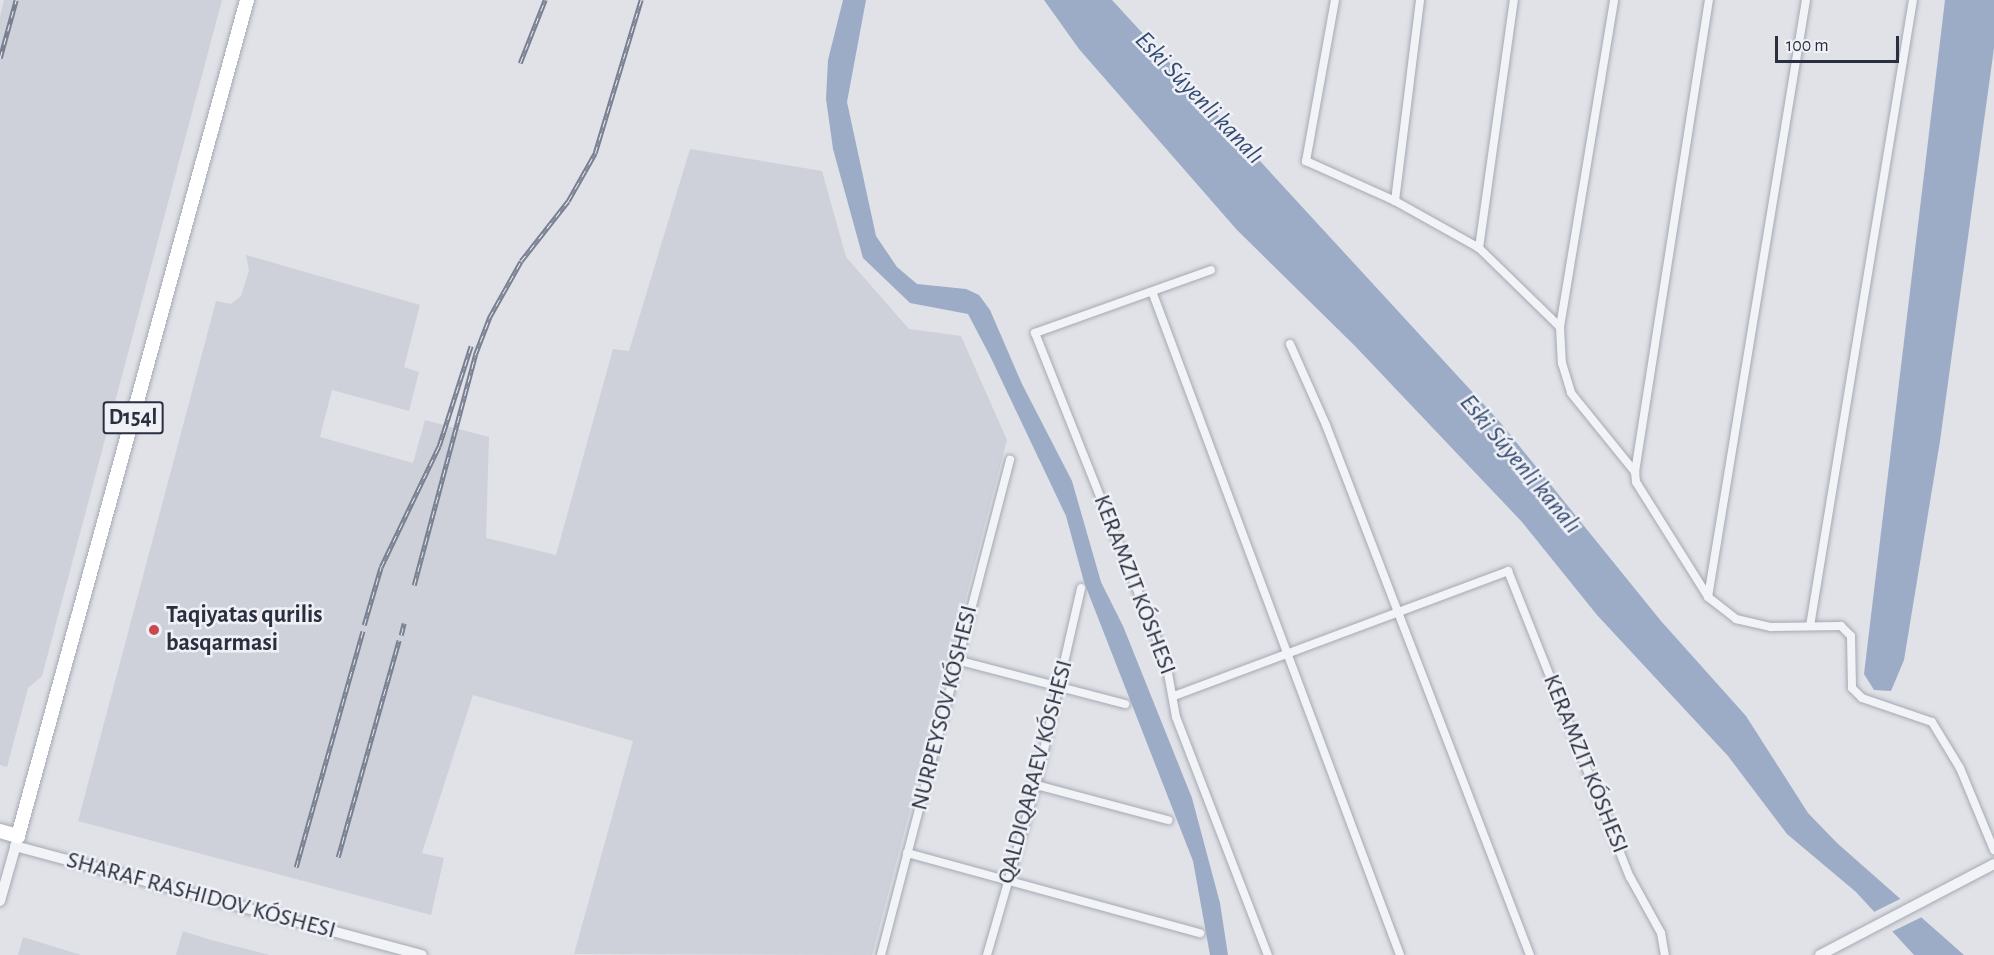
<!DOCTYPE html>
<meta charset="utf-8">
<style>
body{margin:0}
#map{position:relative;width:1994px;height:955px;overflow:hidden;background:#e0e2e8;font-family:"Alegreya Sans",sans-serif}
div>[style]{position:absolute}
.built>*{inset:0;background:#ced1da}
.water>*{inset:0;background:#9cacc7}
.pier>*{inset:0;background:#e0e2e8}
.roads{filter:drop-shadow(0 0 2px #a5a9b2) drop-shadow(0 0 2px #a5a9b2)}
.minor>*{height:8px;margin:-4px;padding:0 4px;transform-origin:4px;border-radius:4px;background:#f2f3f7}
.tertiary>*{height:10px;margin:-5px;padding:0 5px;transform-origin:5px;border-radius:5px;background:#f2f3f7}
.primary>*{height:14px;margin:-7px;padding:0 7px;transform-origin:7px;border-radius:7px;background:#fff}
.rail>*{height:4.5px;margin-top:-2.25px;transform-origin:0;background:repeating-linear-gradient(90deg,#eff1f6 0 7px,#798091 0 14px);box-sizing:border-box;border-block:2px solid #798091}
.dots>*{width:16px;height:16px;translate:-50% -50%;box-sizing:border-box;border:3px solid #eff1f6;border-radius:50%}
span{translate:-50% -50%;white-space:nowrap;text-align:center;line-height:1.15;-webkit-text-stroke:5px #eff1f6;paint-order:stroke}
.shield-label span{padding:2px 4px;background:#eff1f6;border:2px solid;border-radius:4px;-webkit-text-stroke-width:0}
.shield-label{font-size:22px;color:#292f3f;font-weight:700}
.street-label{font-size:24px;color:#292f3f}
.poi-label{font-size:24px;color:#292f3f;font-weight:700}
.left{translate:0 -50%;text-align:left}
.water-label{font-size:26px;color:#344a72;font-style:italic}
.scale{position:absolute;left:1775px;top:36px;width:124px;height:27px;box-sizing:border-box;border:3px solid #292f3f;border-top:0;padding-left:8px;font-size:18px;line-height:21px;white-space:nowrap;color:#292f3f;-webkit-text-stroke:4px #eff1f6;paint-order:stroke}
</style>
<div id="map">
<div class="built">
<div style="clip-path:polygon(4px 0,222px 0,42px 676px,28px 688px,7px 767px,0 765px,0 16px)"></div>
<div style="clip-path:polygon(690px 149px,822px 171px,846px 257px,909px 329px,961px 336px,1007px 440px,872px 955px,574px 954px,633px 741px,473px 695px,422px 853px,444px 858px,431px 915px,78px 821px,216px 301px,231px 304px,241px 296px,249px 270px,246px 255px,420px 305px,404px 367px,419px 372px,409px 411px,332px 390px,320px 437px,413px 463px,425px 420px,489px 437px,486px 538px,556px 555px,613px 349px,629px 351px)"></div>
<div style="clip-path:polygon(183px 931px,211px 940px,270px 955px,176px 955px)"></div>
<div style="clip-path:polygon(23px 937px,81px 955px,18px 955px)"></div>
</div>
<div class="water">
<div style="clip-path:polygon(843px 0,866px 0,847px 102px,876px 236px,897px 267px,917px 284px,966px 289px,979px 295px,990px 310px,1022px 384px,1072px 481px,1101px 582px,1123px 626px,1192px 798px,1220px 903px,1228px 955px,1210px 955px,1193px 861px,1084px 582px,1066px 516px,990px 356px,968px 314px,910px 303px,863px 258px,833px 149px,826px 99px,828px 60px)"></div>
<div style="clip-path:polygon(1044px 0,1112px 0,1499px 421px,1661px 621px,1746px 716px,1808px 813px,1837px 843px,1964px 955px,1914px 955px,1856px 892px,1787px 834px,1728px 756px,1597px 615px,1522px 522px,1355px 346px,1237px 230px,1079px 49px)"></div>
<div style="clip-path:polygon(1945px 0,1994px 0,1994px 48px,1940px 441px,1904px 660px,1891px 691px,1874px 690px,1864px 674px)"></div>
</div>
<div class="pier">
<div style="clip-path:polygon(1904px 897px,1924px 916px,1889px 933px,1870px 914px)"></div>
</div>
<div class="roads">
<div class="minor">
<div style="left:1335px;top:0;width:164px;rotate:100.2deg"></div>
<div style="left:1306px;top:161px;width:98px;rotate:24.2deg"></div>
<div style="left:1395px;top:201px;width:96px;rotate:29.2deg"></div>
<div style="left:1479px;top:248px;width:113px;rotate:44.3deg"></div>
<div style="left:1560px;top:327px;width:36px;rotate:87deg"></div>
<div style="left:1562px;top:363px;width:31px;rotate:73deg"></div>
<div style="left:1571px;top:393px;width:102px;rotate:51deg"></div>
<div style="left:1635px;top:472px;width:10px;rotate:84deg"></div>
<div style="left:1636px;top:482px;width:136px;rotate:57.9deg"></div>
<div style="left:1708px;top:597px;width:36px;rotate:38deg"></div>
<div style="left:1736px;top:619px;width:36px;rotate:13deg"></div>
<div style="left:1771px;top:627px;width:70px;rotate:-0.8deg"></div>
<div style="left:1841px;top:626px;width:14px;rotate:45deg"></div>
<div style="left:1851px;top:636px;width:52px;rotate:88.9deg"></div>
<div style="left:1852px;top:688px;width:14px;rotate:45deg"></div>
<div style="left:1862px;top:698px;width:74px;rotate:18.9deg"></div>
<div style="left:1932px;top:722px;width:54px;rotate:58.7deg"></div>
<div style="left:1960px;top:768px;width:89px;rotate:67.5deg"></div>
<div style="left:1395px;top:201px;width:203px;rotate:-82.9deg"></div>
<div style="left:1479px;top:248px;width:250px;rotate:-82deg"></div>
<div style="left:1211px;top:270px;width:187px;rotate:160.3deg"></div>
<div style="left:1035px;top:333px;width:354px;rotate:68.3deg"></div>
<div style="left:1166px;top:662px;width:56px;rotate:79.7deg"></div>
<div style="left:1176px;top:717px;width:255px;rotate:68.9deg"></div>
<div style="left:1153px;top:294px;width:706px;rotate:69.51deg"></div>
<div style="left:1560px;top:327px;width:331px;rotate:-80.6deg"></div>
<div style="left:1290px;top:344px;width:89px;rotate:66deg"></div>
<div style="left:1326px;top:425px;width:568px;rotate:68.95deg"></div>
<div style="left:1635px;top:472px;width:478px;rotate:-81.1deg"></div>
<div style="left:1708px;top:597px;width:605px;rotate:-80.68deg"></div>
<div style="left:1810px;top:626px;width:634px;rotate:-80.66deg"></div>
<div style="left:956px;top:660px;width:175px;rotate:14.6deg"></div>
<div style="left:1174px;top:696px;width:357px;rotate:-20.5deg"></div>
<div style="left:1508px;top:571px;width:329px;rotate:68.3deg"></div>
<div style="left:1630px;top:877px;width:64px;rotate:61deg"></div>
<div style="left:1661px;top:933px;width:22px;rotate:80deg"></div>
<div style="left:1036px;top:785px;width:137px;rotate:14.9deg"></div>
<div style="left:907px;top:853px;width:304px;rotate:15.3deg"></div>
<div style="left:881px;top:955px;width:512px;rotate:-75.39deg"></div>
<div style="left:987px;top:955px;width:177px;rotate:-73.9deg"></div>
<div style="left:1036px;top:785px;width:202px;rotate:-77.1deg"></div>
</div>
<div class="tertiary">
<div style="left:15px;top:846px;width:421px;rotate:15deg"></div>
<div style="left:0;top:901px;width:62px;rotate:-74.2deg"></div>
<div style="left:1820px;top:955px;width:196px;rotate:-27.6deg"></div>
</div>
<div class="primary">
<div style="left:0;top:831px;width:19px;rotate:16deg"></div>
<div style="left:18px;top:836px;width:867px;rotate:-74.68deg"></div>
</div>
</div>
<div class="rail">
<div style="left:0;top:58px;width:60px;rotate:-74.6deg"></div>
<div style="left:520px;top:63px;width:68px;rotate:-68.4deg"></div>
<div style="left:414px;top:585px;width:238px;rotate:-75.1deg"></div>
<div style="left:475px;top:355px;width:40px;rotate:-69deg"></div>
<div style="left:489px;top:318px;width:65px;rotate:-60.7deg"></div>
<div style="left:521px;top:261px;width:76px;rotate:-51.9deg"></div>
<div style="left:568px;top:201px;width:55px;rotate:-60.6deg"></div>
<div style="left:595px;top:153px;width:160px;rotate:-73.3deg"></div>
<div style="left:364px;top:625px;width:60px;rotate:-73.7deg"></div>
<div style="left:381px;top:567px;width:134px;rotate:-64.4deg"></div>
<div style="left:439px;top:446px;width:105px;rotate:-72.3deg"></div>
<div style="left:401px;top:635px;width:12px;rotate:-76deg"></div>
<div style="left:338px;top:857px;width:225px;rotate:-74.3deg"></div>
<div style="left:296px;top:867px;width:245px;rotate:-74.2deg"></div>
</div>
<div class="dots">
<div style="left:154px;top:630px;background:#ca484f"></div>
</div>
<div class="shield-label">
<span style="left:133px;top:418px">D154l</span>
</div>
<div class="street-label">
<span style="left:1134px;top:585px;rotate:69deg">KERAMZIT KÓSHESI</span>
<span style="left:945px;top:708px;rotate:-76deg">NURPEYSOV KÓSHESI</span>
<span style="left:1585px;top:764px;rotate:68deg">KERAMZIT KÓSHESI</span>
<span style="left:1036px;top:772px;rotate:-75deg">QALDIQARAEV KÓSHESI</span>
<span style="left:201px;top:896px;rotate:15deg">SHARAF RASHIDOV KÓSHESI</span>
</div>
<div class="poi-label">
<span class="left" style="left:166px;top:630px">Taqiyatas qurilis<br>basqarmasi</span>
</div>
<div class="water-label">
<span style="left:1199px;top:98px;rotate:46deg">Eski Súyenli kanalı</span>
<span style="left:1520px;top:464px;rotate:50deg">Eski Súyenli kanalı</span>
</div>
<div class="scale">100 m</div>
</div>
